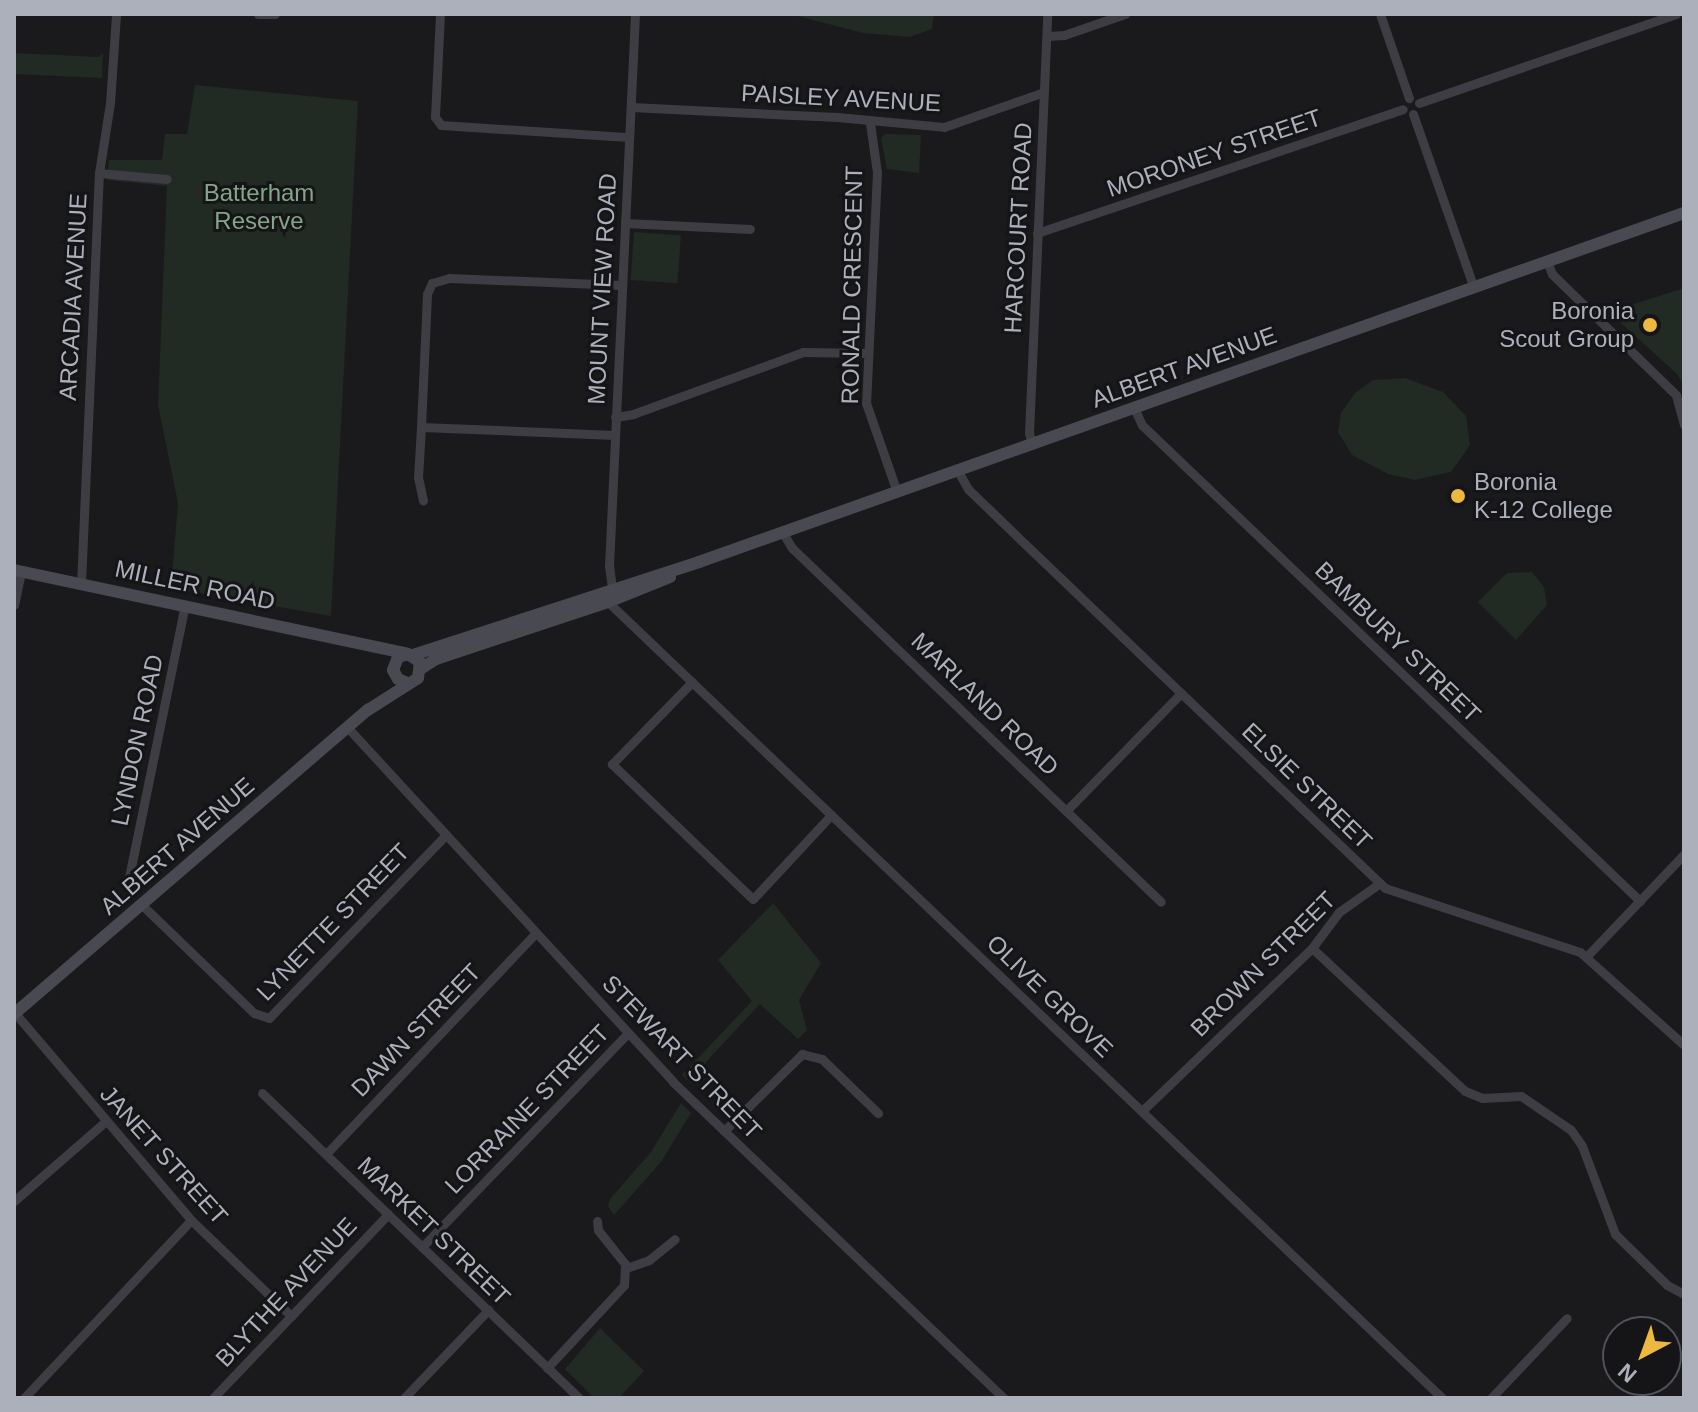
<!DOCTYPE html>
<style>
body{margin:0}
#map{position:relative;width:1698px;height:1412px;overflow:hidden;background:#1a1a1c;font-family:Helvetica,sans-serif}
div>[style]{position:absolute}
.green>*{inset:0;background:#212a23;transform-origin:0 0}
.street>*{height:9px;margin:-4.5px;padding:0 4.5px;transform-origin:4.5px;border-radius:4.5px;background:#3d3d43}
.secondary>*{height:12px;margin:-6px;padding:0 6px;transform-origin:6px;border-radius:6px;background:#494a51}
.dots>*{width:22px;height:22px;translate:-50% -50%;box-sizing:border-box;border:4px solid #151417;border-radius:50%}
span{translate:-50% -50%;white-space:nowrap;text-align:center;line-height:1.15;-webkit-text-stroke:6px #151417;paint-order:stroke}
.street-label{font-size:24px;color:#acb0bb}
.park-label{font-size:24px;color:#84a587}
.poi-label{font-size:24px;color:#acb0bb}
.right{translate:-100% -50%;text-align:right}
.left{translate:0 -50%;text-align:left}
.frame{position:absolute;inset:0;border:16px solid #acb0bb;pointer-events:none}
.north{position:absolute;left:1602px;top:1316px;width:80px;height:80px;box-sizing:border-box;background:#151417;border:2px solid #515259;border-radius:50%;rotate:221deg;font-size:22px;font-weight:700;line-height:32px;text-align:center;color:#acb0bb}
.north::after{content:'';display:block;margin:auto;width:28px;height:36px;background:#edb840;clip-path:polygon(50% 0,100% 100%,50% 72%,0 100%)}
</style>
<div id="map">
<div class="green">
<div style="clip-path:polygon(790px 14px,934px 14px,932px 29px,910px 37px,863px 33px)"></div>
<div style="clip-path:polygon(14px 53px,98px 57px,103px 53px,102px 78px,14px 74px)"></div>
<div style="clip-path:polygon(195px 85px,358px 101px,331px 616px,171px 588px,178px 503px,158px 405px,167px 186px,107px 180px,109px 160px,162px 160px,165px 134px,187px 134px)"></div>
<div style="clip-path:polygon(885px 134px,921px 135px,919px 173px,887px 169px,881px 138px)"></div>
<div style="left:634px;top:232px;width:47px;height:48px;rotate:4deg"></div>
<div style="clip-path:polygon(1684px 288px,1684px 386px,1677px 374px,1609px 312px)"></div>
<div style="clip-path:polygon(1405px 378px,1443px 392px,1466px 416px,1470px 445px,1451px 472px,1415px 480px,1388px 474px,1352px 455px,1338px 432px,1341px 413px,1355px 393px,1373px 380px)"></div>
<div style="clip-path:polygon(1532px 572px,1544px 587px,1547px 605px,1516px 640px,1478px 602px,1507px 573px)"></div>
<div style="clip-path:polygon(773px 903px,821px 963px,799px 1000px,807px 1030px,798px 1039px,760px 1004px,707px 1061px,692px 1084px,682px 1075px,752px 1001px,718px 960px)"></div>
<div style="clip-path:polygon(681px 1103px,691px 1113px,661px 1162px,614px 1215px,608px 1206px,610px 1199px,651px 1152px)"></div>
<div style="clip-path:polygon(600px 1328px,644px 1371px,619px 1398px,594px 1398px,565px 1369px)"></div>
</div>
<div class="street">
<div style="left:258px;top:14px;width:17px"></div>
<div style="left:440px;top:14px;width:103px;rotate:92.8deg"></div>
<div style="left:435px;top:117px;width:10px;rotate:53deg"></div>
<div style="left:441px;top:125px;width:188px;rotate:3.7deg"></div>
<div style="left:1380px;top:14px;width:89px;rotate:71deg"></div>
<div style="left:1047px;top:36px;width:17px;rotate:-3deg"></div>
<div style="left:1064px;top:35px;width:65px;rotate:-19deg"></div>
<div style="left:1419px;top:103px;width:272px;rotate:-19.1deg"></div>
<div style="left:631px;top:107px;width:206px;rotate:2.8deg"></div>
<div style="left:837px;top:117px;width:107px;rotate:5.3deg"></div>
<div style="left:944px;top:127px;width:106px;rotate:-19.3deg"></div>
<div style="left:1413px;top:114px;width:184px;rotate:70.7deg"></div>
<div style="left:870px;top:123px;width:49px;rotate:81.9deg"></div>
<div style="left:877px;top:172px;width:231px;rotate:92.7deg"></div>
<div style="left:866px;top:403px;width:94px;rotate:70.8deg"></div>
<div style="left:99px;top:173px;width:68px;rotate:5deg"></div>
<div style="left:625px;top:223px;width:125px;rotate:2.7deg"></div>
<div style="left:1037px;top:233px;width:386px;rotate:-18.7deg"></div>
<div style="left:1547px;top:261px;width:14px;rotate:69deg"></div>
<div style="left:1552px;top:274px;width:173px;rotate:44.3deg"></div>
<div style="left:1676px;top:395px;width:31px;rotate:75deg"></div>
<div style="left:1134px;top:408px;width:19px;rotate:65deg"></div>
<div style="left:1142px;top:425px;width:689px;rotate:43.71deg"></div>
<div style="left:615px;top:417px;width:18px;rotate:-9deg"></div>
<div style="left:633px;top:414px;width:181px;rotate:-20deg"></div>
<div style="left:803px;top:352px;width:65px;rotate:0.9deg"></div>
<div style="left:421px;top:427px;width:50px;rotate:93.4deg"></div>
<div style="left:418px;top:477px;width:24px;rotate:78deg"></div>
<div style="left:614px;top:435px;width:193px;rotate:-177.6deg"></div>
<div style="left:421px;top:427px;width:133px;rotate:-87.4deg"></div>
<div style="left:427px;top:294px;width:12px;rotate:-66deg"></div>
<div style="left:432px;top:283px;width:18px;rotate:-16deg"></div>
<div style="left:449px;top:278px;width:172px;rotate:2.3deg"></div>
<div style="left:1032px;top:443px;width:10px;rotate:-107deg"></div>
<div style="left:1029px;top:433px;width:419px;rotate:-87.5deg"></div>
<div style="left:958px;top:471px;width:21px;rotate:61deg"></div>
<div style="left:968px;top:489px;width:79px;rotate:44deg"></div>
<div style="left:1025px;top:544px;width:498px;rotate:43.7deg"></div>
<div style="left:1385px;top:888px;width:205px;rotate:18.2deg"></div>
<div style="left:1580px;top:952px;width:140px;rotate:41.8deg"></div>
<div style="left:783px;top:533px;width:17px;rotate:59deg"></div>
<div style="left:792px;top:548px;width:511px;rotate:43.81deg"></div>
<div style="left:81px;top:584px;width:411px;rotate:-87.5deg"></div>
<div style="left:99px;top:173px;width:71px;rotate:-81.1deg"></div>
<div style="left:110px;top:103px;width:89px;rotate:-86.1deg"></div>
<div style="left:612px;top:589px;width:23px;rotate:-97deg"></div>
<div style="left:609px;top:566px;width:553px;rotate:-87.3deg"></div>
<div style="left:608px;top:602px;width:1153px;rotate:43.66deg"></div>
<div style="left:14px;top:605px;width:34px;rotate:-78deg"></div>
<div style="left:692px;top:682px;width:115px;rotate:134.3deg"></div>
<div style="left:612px;top:764px;width:195px;rotate:43.8deg"></div>
<div style="left:753px;top:899px;width:115px;rotate:-47.1deg"></div>
<div style="left:348px;top:728px;width:481px;rotate:47.4deg"></div>
<div style="left:673px;top:1082px;width:458px;rotate:43.7deg"></div>
<div style="left:1067px;top:810px;width:163px;rotate:-45.7deg"></div>
<div style="left:128px;top:882px;width:283px;rotate:-78.4deg"></div>
<div style="left:142px;top:905px;width:156px;rotate:44deg"></div>
<div style="left:254px;top:1013px;width:16px;rotate:18deg"></div>
<div style="left:269px;top:1018px;width:255px;rotate:-46deg"></div>
<div style="left:1312px;top:948px;width:209px;rotate:43.1deg"></div>
<div style="left:1465px;top:1091px;width:18px;rotate:22deg"></div>
<div style="left:1482px;top:1098px;width:39px;rotate:-3deg"></div>
<div style="left:1521px;top:1096px;width:60px;rotate:34.2deg"></div>
<div style="left:1571px;top:1130px;width:19px;rotate:55deg"></div>
<div style="left:1582px;top:1146px;width:94px;rotate:69.4deg"></div>
<div style="left:1615px;top:1234px;width:73px;rotate:44.4deg"></div>
<div style="left:1667px;top:1285px;width:19px;rotate:28deg"></div>
<div style="left:1587px;top:956px;width:141px;rotate:-46.4deg"></div>
<div style="left:15px;top:1013px;width:272px;rotate:49.6deg"></div>
<div style="left:191px;top:1220px;width:139px;rotate:43.8deg"></div>
<div style="left:262px;top:1093px;width:440px;rotate:43.9deg"></div>
<div style="left:1142px;top:1111px;width:236px;rotate:-43.8deg"></div>
<div style="left:1312px;top:948px;width:45px;rotate:-53.1deg"></div>
<div style="left:1339px;top:912px;width:50px;rotate:-35.3deg"></div>
<div style="left:724px;top:1131px;width:110px;rotate:-44.6deg"></div>
<div style="left:802px;top:1054px;width:21px;rotate:14deg"></div>
<div style="left:822px;top:1059px;width:78px;rotate:44deg"></div>
<div style="left:326px;top:1154px;width:305px;rotate:-46.5deg"></div>
<div style="left:14px;top:1201px;width:122px;rotate:-41deg"></div>
<div style="left:422px;top:1247px;width:297px;rotate:-46.1deg"></div>
<div style="left:626px;top:1268px;width:24px;rotate:-19deg"></div>
<div style="left:649px;top:1260px;width:33px;rotate:-39deg"></div>
<div style="left:547px;top:1368px;width:113px;rotate:-47.1deg"></div>
<div style="left:624px;top:1285px;width:21px;rotate:-87deg"></div>
<div style="left:625px;top:1264px;width:43px;rotate:-128.5deg"></div>
<div style="left:598px;top:1230px;width:9px;rotate:-96deg"></div>
<div style="left:24px;top:1398px;width:244px;rotate:-46.8deg"></div>
<div style="left:213px;top:1398px;width:254px;rotate:-46.4deg"></div>
<div style="left:404px;top:1398px;width:122px;rotate:-46.3deg"></div>
<div style="left:1491px;top:1398px;width:110px;rotate:-46.5deg"></div>
</div>
<div class="secondary">
<div style="left:14px;top:570px;width:401px;rotate:12deg"></div>
<div style="left:413px;top:655px;width:301px;rotate:-18deg"></div>
<div style="left:699px;top:562px;width:1045px;rotate:-19.51deg"></div>
<div style="left:422px;top:668px;width:17px;rotate:-33deg"></div>
<div style="left:436px;top:659px;width:181px;rotate:-18.3deg"></div>
<div style="left:608px;top:602px;width:67px;rotate:-22deg"></div>
<div style="left:14px;top:1014px;width:467px;rotate:-40.7deg"></div>
<div style="left:368px;top:710px;width:59px;rotate:-32.6deg"></div>
<div style="left:418px;top:678px;width:16px;rotate:-83deg"></div>
<div style="left:420px;top:662px;width:14px;rotate:-146deg"></div>
<div style="left:408px;top:654px;width:10px;rotate:163deg"></div>
<div style="left:398px;top:657px;width:14px;rotate:111deg"></div>
<div style="left:393px;top:670px;width:10px;rotate:61deg"></div>
<div style="left:398px;top:679px;width:10px;rotate:24deg"></div>
</div>
<div class="dots">
<div style="left:1650px;top:325px;background:#edb840"></div>
<div style="left:1458px;top:496px;background:#edb840"></div>
</div>
<div class="street-label">
<span style="left:841px;top:98px;rotate:3deg">PAISLEY AVENUE</span>
<span style="left:1214px;top:153px;rotate:-19deg">MORONEY STREET</span>
<span style="left:1018px;top:228px;rotate:-87deg">HARCOURT ROAD</span>
<span style="left:852px;top:285px;rotate:-89deg">RONALD CRESCENT</span>
<span style="left:602px;top:289px;rotate:-87deg">MOUNT VIEW ROAD</span>
<span style="left:73px;top:297px;rotate:-87deg">ARCADIA AVENUE</span>
<span style="left:1184px;top:367px;rotate:-20deg">ALBERT AVENUE</span>
<span style="left:195px;top:585px;rotate:12deg">MILLER ROAD</span>
<span style="left:1398px;top:642px;rotate:44deg">BAMBURY STREET</span>
<span style="left:985px;top:704px;rotate:44deg">MARLAND ROAD</span>
<span style="left:137px;top:740px;rotate:-78deg">LYNDON ROAD</span>
<span style="left:1307px;top:786px;rotate:44deg">ELSIE STREET</span>
<span style="left:177px;top:846px;rotate:-41deg">ALBERT AVENUE</span>
<span style="left:333px;top:922px;rotate:-46deg">LYNETTE STREET</span>
<span style="left:1263px;top:964px;rotate:-45deg">BROWN STREET</span>
<span style="left:1050px;top:996px;rotate:44deg">OLIVE GROVE</span>
<span style="left:416px;top:1030px;rotate:-46deg">DAWN STREET</span>
<span style="left:682px;top:1057px;rotate:46deg">STEWART STREET</span>
<span style="left:527px;top:1109px;rotate:-46deg">LORRAINE STREET</span>
<span style="left:164px;top:1155px;rotate:48deg">JANET STREET</span>
<span style="left:434px;top:1231px;rotate:44deg">MARKET STREET</span>
<span style="left:286px;top:1292px;rotate:-47deg">BLYTHE AVENUE</span>
</div>
<div class="park-label">
<span style="left:259px;top:207px">Batterham<br>Reserve</span>
</div>
<div class="poi-label">
<span class="right" style="left:1634px;top:325px">Boronia<br>Scout Group</span>
<span class="left" style="left:1474px;top:496px">Boronia<br>K-12 College</span>
</div>
<div class="frame"></div>
<div class="north">N</div>
</div>
